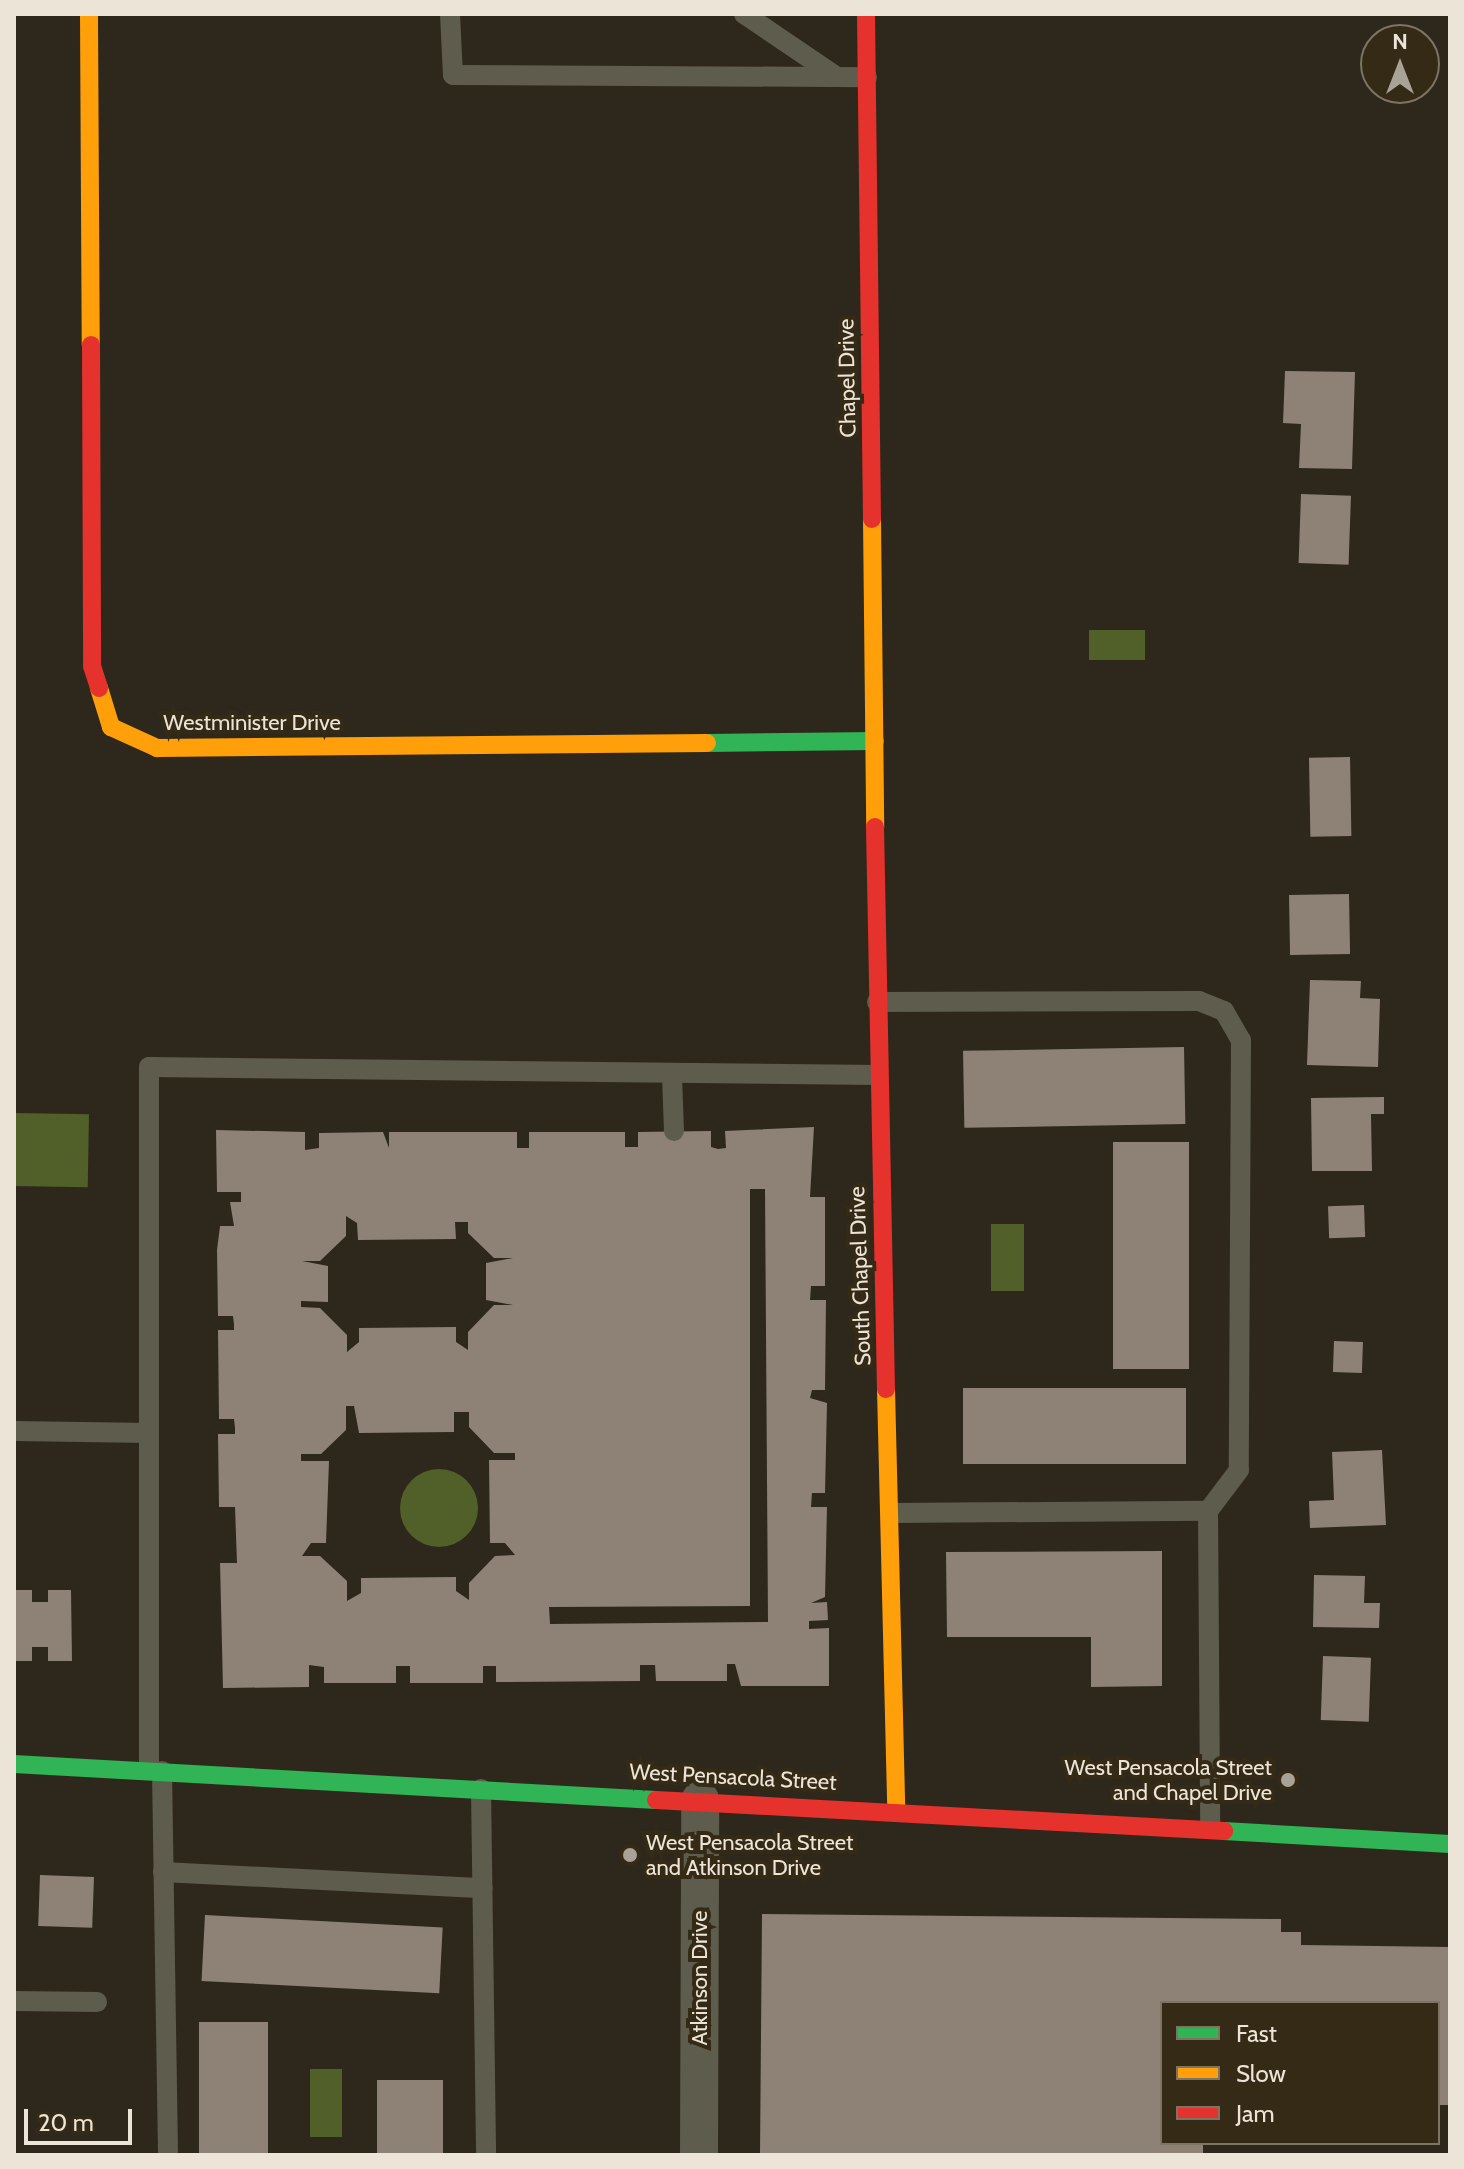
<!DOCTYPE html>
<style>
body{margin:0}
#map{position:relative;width:1464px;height:2169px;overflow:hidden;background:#2e281c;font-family:Cabin,sans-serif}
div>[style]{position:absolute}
.water>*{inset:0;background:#506028;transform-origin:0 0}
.round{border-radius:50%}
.building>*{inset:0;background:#8e8276;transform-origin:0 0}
.lane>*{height:20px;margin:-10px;padding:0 10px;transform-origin:10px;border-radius:10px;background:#5e5c4c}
.street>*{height:38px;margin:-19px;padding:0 19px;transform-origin:19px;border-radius:19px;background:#5e5c4c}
.fast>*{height:18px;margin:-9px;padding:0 9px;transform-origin:9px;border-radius:9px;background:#30b455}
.slow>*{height:18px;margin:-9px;padding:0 9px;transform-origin:9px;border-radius:9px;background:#ff9f0a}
.jam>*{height:18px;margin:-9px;padding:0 9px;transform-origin:9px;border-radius:9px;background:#e5322d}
.dots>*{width:22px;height:22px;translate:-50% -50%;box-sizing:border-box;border:4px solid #352a15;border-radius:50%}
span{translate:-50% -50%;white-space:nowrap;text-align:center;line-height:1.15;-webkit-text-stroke:8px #352a15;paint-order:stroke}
.street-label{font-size:22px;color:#ebe4d7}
.poi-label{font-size:22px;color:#ebe4d7}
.right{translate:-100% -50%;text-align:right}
.left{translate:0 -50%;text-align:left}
.frame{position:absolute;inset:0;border:16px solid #ebe4d7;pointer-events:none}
.legend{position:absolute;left:1160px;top:2001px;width:280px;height:144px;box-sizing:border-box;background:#352a15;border:2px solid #7e7463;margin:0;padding:10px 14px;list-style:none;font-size:24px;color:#ebe4d7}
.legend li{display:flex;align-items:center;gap:16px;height:40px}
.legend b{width:40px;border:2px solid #7e7463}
.north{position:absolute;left:1360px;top:24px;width:80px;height:80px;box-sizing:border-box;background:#352a15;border:2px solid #7e7463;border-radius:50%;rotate:0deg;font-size:22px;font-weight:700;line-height:32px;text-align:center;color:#ebe4d7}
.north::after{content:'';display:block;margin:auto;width:28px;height:36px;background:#a9a296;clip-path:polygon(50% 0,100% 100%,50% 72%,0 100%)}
.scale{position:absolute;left:24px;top:2109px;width:108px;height:36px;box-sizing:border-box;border:4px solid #ebe4d7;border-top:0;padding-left:10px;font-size:24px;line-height:28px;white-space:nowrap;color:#ebe4d7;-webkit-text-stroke:6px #352a15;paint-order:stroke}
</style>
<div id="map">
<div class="water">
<div style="left:1089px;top:630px;width:56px;height:30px"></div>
<div style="left:14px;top:1113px;width:75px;height:73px;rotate:1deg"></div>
<div style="left:991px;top:1224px;width:33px;height:67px"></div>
<div class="round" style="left:400px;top:1469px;width:78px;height:78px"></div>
<div style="left:310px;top:2069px;width:32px;height:68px"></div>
</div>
<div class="building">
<div style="clip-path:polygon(1285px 371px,1355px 372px,1352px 469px,1299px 468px,1301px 424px,1283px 423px)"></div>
<div style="left:1301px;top:494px;width:50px;height:69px;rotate:2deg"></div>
<div style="left:1350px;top:757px;width:79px;height:41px;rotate:89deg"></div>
<div style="left:1349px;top:894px;width:60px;height:60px;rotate:89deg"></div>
<div style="clip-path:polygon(1310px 980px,1361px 981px,1360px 998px,1380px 999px,1378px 1067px,1307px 1065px)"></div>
<div style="left:1184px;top:1047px;width:77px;height:221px;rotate:89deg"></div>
<div style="clip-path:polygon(1384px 1097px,1384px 1114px,1371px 1114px,1372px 1171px,1312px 1171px,1311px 1098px)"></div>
<div style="clip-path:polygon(evenodd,814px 1127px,810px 1197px,825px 1197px,825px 1286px,811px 1286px,810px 1300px,826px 1300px,825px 1390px,812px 1390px,810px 1398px,827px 1403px,825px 1493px,812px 1493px,811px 1507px,827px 1507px,825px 1597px,811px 1603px,827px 1602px,828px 1620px,809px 1621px,809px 1629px,829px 1628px,829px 1686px,741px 1686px,735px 1664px,727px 1664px,727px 1681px,656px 1681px,655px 1665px,640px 1665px,640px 1681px,496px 1682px,496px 1666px,483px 1666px,483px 1683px,410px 1683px,410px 1666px,396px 1666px,396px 1683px,324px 1683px,324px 1667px,309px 1665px,309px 1687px,223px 1688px,220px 1563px,237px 1563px,235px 1507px,219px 1507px,218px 1434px,235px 1434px,235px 1428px,234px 1419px,219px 1419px,218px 1330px,234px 1330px,234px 1324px,233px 1316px,218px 1316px,217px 1250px,220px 1226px,234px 1226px,230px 1202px,241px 1202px,241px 1192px,217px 1192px,216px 1130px,305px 1132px,305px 1150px,319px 1148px,319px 1133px,383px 1132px,389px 1148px,389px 1132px,517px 1132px,517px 1148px,529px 1148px,529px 1132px,625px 1132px,625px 1147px,638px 1147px,638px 1132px,711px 1131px,711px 1147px,718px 1149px,726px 1148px,725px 1131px,814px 1127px,750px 1189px,765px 1189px,768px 1622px,550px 1624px,549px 1607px,750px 1606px,750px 1189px,814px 1127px,346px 1216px,357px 1223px,358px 1240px,456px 1239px,455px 1222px,468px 1222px,468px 1233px,494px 1258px,513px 1258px,486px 1263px,486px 1300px,513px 1305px,494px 1305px,468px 1332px,468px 1350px,456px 1342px,456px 1327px,359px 1328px,359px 1342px,347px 1352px,347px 1335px,320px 1308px,301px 1307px,301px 1301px,328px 1302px,328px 1266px,302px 1261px,320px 1261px,346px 1236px,346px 1216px,814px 1127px,346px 1406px,354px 1406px,359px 1433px,454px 1432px,454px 1412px,469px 1412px,469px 1427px,494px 1453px,515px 1453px,515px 1460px,489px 1460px,490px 1543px,505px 1543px,515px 1555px,495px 1556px,469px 1583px,469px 1600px,456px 1591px,456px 1577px,361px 1578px,361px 1593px,347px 1601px,347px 1581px,320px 1556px,302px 1556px,311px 1543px,326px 1543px,329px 1461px,301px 1461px,301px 1454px,321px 1454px,346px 1430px,346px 1406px)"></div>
<div style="left:1113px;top:1142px;width:76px;height:227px"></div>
<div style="left:1364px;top:1205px;width:32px;height:36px;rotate:88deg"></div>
<div style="left:1334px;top:1341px;width:29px;height:31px;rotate:2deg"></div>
<div style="left:963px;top:1388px;width:223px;height:76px"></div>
<div style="clip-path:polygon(1382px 1450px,1386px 1525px,1310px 1528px,1309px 1501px,1334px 1500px,1332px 1452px)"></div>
<div style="clip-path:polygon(1162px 1551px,1162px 1686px,1091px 1687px,1091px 1637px,947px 1637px,946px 1552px)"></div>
<div style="clip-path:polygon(1314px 1575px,1365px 1576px,1364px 1603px,1380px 1603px,1379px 1628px,1313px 1627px)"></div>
<div style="clip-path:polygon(14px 1590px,32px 1590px,32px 1602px,48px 1602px,48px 1590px,71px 1590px,72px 1661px,48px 1661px,48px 1647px,32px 1647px,32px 1661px,14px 1661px)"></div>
<div style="left:1323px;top:1656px;width:48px;height:64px;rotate:2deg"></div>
<div style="left:40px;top:1875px;width:54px;height:51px;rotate:2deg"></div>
<div style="clip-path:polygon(762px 1914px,1281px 1919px,1281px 1932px,1301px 1932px,1301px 1945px,1450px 1947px,1450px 2105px,1438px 2105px,1438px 2003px,1162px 2003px,1162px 2143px,1203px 2143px,1203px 2155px,760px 2155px)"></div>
<div style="left:205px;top:1915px;width:238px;height:66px;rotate:3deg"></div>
<div style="left:199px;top:2022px;width:69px;height:133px"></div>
<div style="left:377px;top:2080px;width:66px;height:75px"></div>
</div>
<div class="lane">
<div style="left:450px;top:14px;width:61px;rotate:87.2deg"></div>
<div style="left:453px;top:75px;width:414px;rotate:0.3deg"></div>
<div style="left:744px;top:14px;width:112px;rotate:34.1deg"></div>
<div style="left:877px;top:1002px;width:322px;rotate:-0.2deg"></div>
<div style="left:1199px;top:1001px;width:27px;rotate:22deg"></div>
<div style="left:1224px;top:1011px;width:34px;rotate:60deg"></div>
<div style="left:1241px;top:1040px;width:430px;rotate:90.3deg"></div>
<div style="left:1239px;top:1470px;width:51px;rotate:127.1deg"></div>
<div style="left:1208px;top:1511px;width:317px;rotate:89.6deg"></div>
<div style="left:672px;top:1075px;width:56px;rotate:88deg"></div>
<div style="left:14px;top:1431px;width:135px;rotate:0.8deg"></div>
<div style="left:892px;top:1513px;width:316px;rotate:-0.4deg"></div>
<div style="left:149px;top:1770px;width:703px;rotate:-90deg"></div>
<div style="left:149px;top:1067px;width:729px;rotate:0.63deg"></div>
<div style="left:162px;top:1771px;width:384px;rotate:89.1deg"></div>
<div style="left:481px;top:1789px;width:366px;rotate:89.2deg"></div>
<div style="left:163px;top:1872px;width:320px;rotate:2.9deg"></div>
<div style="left:14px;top:2001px;width:83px;rotate:0.7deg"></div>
</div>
<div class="street">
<div style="left:699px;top:2155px;width:355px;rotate:-89.8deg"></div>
</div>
<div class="fast">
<div style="left:707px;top:743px;width:168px;rotate:-0.7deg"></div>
<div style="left:14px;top:1764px;width:643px;rotate:3.21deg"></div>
<div style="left:1224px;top:1831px;width:226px;rotate:3.3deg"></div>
</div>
<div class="slow">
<div style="left:89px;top:14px;width:331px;rotate:89.7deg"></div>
<div style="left:872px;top:519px;width:308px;rotate:89.4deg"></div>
<div style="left:99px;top:688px;width:41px;rotate:72.9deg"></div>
<div style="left:111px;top:727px;width:51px;rotate:24.5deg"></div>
<div style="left:157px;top:748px;width:550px;rotate:-0.52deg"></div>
<div style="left:886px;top:1389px;width:419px;rotate:88.6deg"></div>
</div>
<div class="jam">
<div style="left:866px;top:14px;width:505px;rotate:89.32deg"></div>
<div style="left:91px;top:345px;width:321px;rotate:89.8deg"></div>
<div style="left:92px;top:666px;width:23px;rotate:72deg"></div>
<div style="left:875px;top:827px;width:562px;rotate:88.88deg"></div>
<div style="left:656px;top:1800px;width:569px;rotate:3.12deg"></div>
</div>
<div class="dots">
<div style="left:1288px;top:1780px;background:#a9a296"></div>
<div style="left:630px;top:1855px;background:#a9a296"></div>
</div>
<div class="street-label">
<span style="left:847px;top:378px;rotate:-91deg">Chapel Drive</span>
<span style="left:252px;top:723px">Westminister Drive</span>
<span style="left:860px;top:1276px;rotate:-92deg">South Chapel Drive</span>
<span style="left:733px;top:1777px;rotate:3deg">West Pensacola Street</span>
<span style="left:700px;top:1978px;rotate:-90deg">Atkinson Drive</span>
</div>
<div class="poi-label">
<span class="right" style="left:1272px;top:1780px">West Pensacola Street<br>and Chapel Drive</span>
<span class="left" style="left:646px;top:1855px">West Pensacola Street<br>and Atkinson Drive</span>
</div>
<div class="frame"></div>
<ul class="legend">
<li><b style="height:10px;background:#30b455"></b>Fast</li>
<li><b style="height:10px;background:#ff9f0a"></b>Slow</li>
<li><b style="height:10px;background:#e5322d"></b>Jam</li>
</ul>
<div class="north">N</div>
<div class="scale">20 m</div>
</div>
